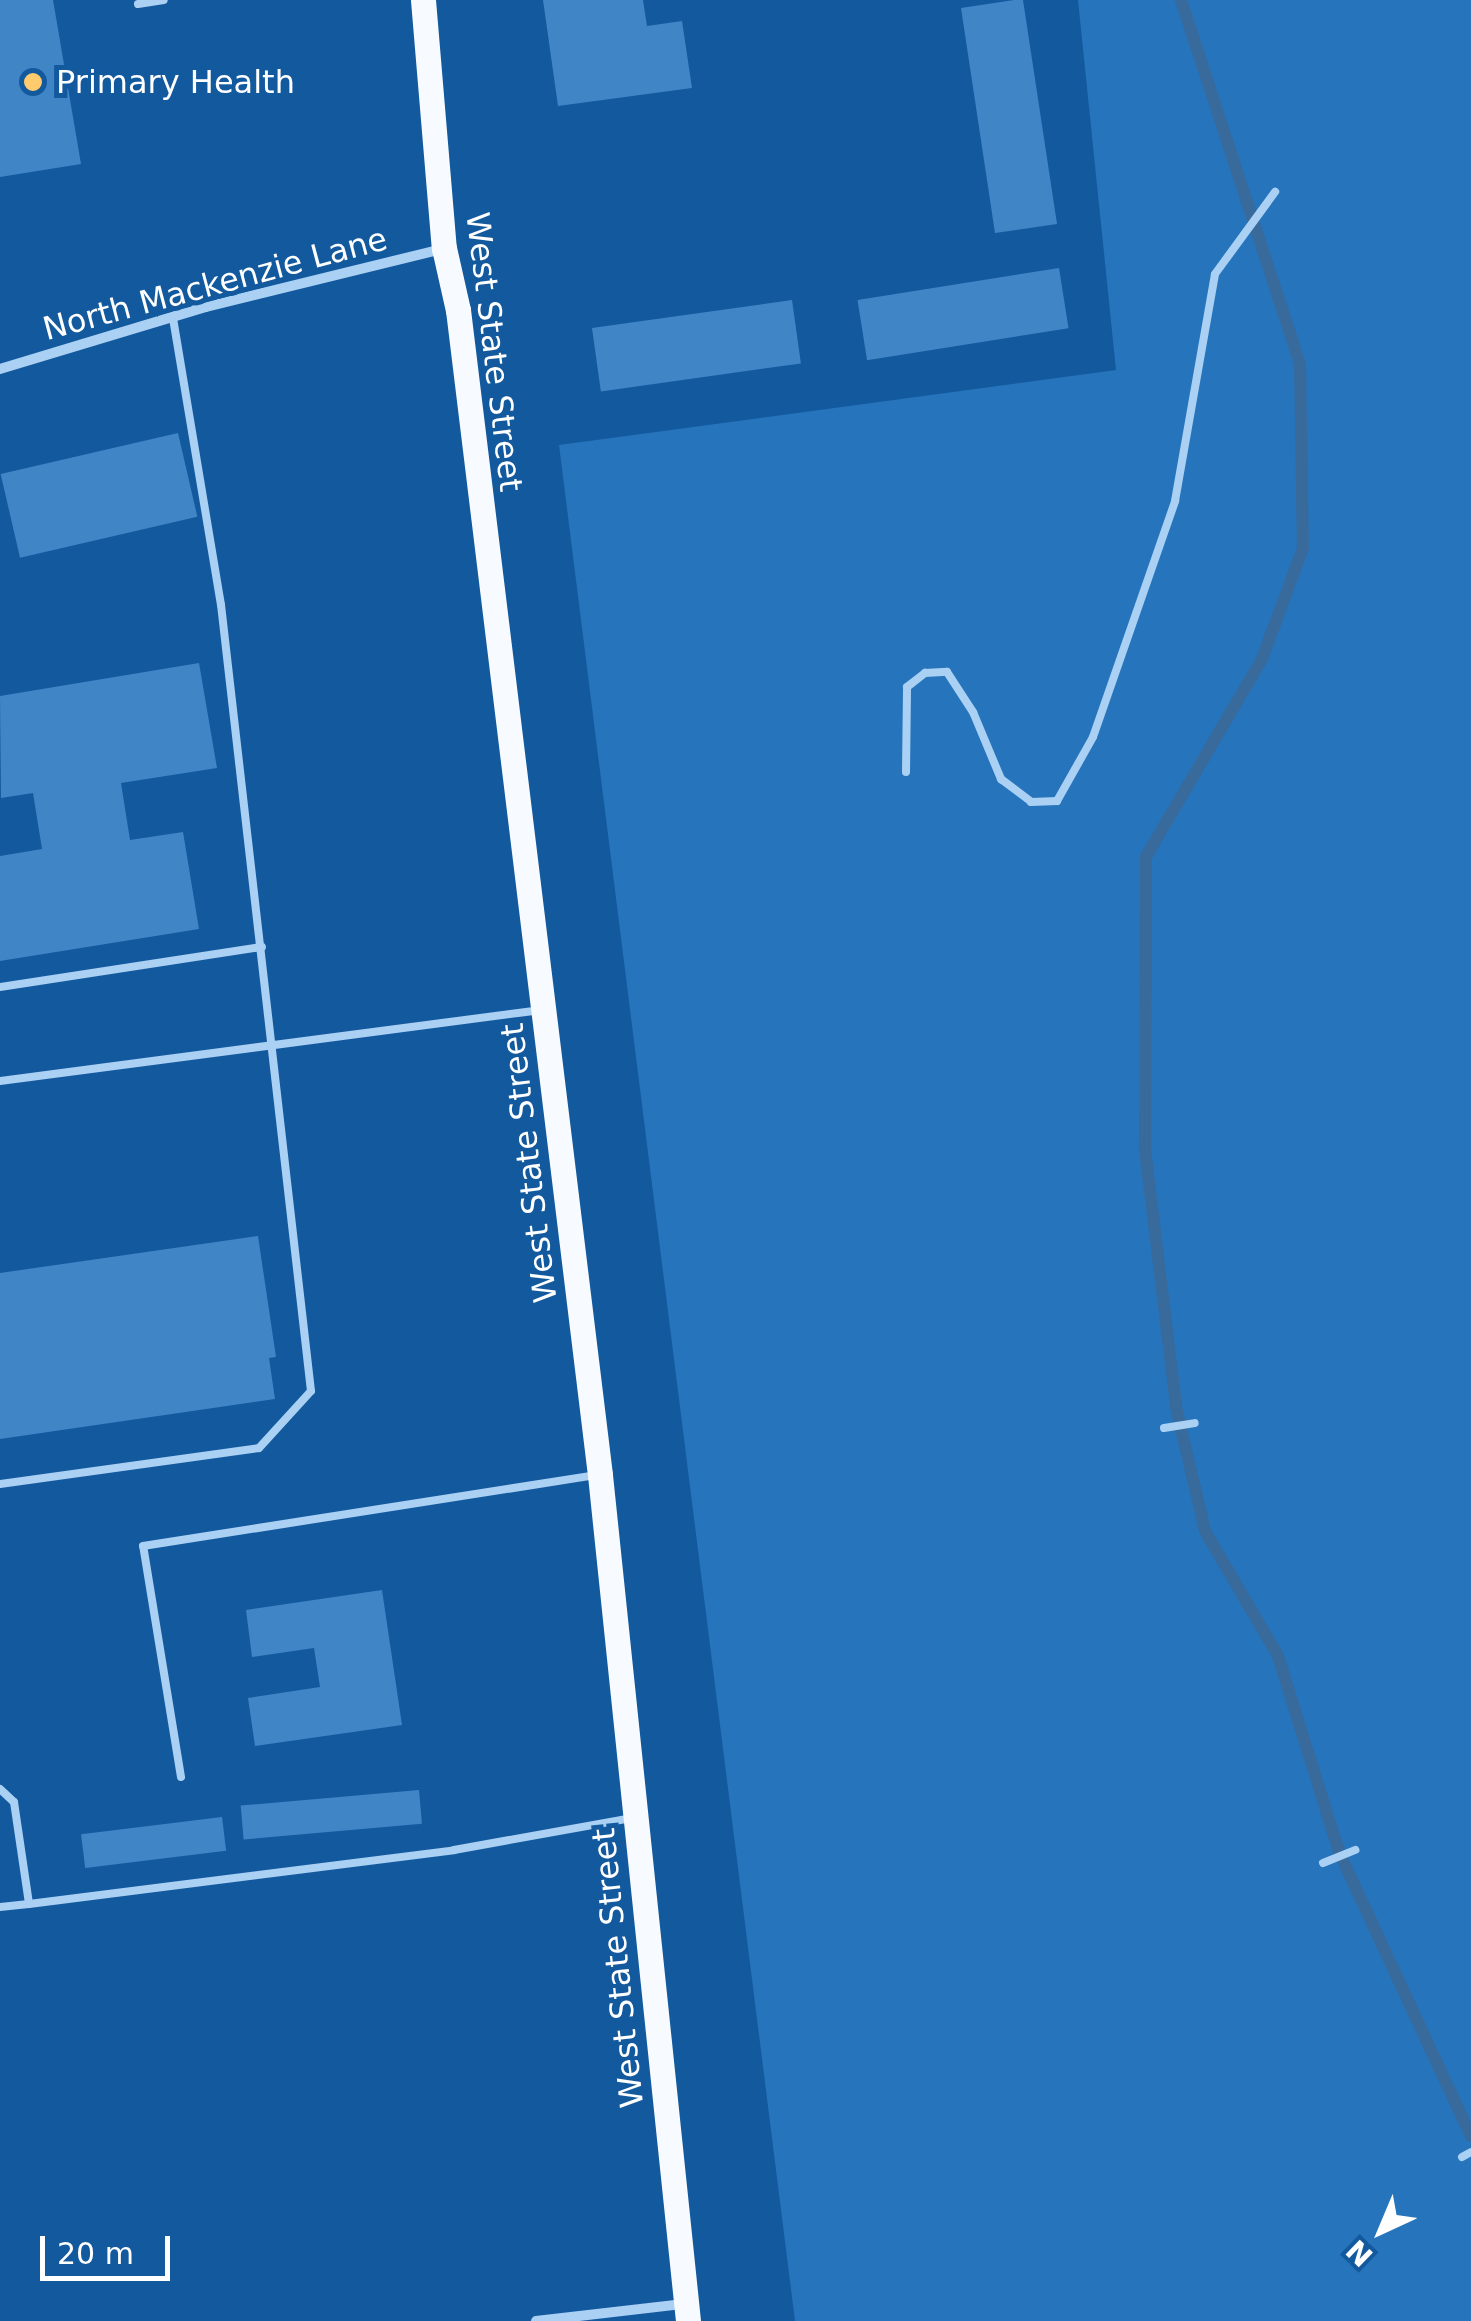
<!DOCTYPE html>
<style>
body{margin:0}
#map{position:relative;width:1471px;height:2321px;overflow:hidden;background:#13599e;font-family:"DejaVu Sans",sans-serif}
div>[style]{position:absolute}
.green>*{inset:0;background:#2674bc}
.stream>*{height:12px;margin:-6px;padding:0 6px;transform-origin:6px;border-radius:6px;background:#386a9c}
.building>*{inset:0;background:#4085c6;transform-origin:0 0}
.service>*{height:8px;margin:-4px;padding:0 4px;transform-origin:4px;border-radius:4px;background:#aad0f4}
.minor>*{height:10px;margin:-5px;padding:0 5px;transform-origin:5px;border-radius:5px;background:#aad0f4}
.primary>*{height:25px;margin:-12.5px;padding:0 12.5px;transform-origin:12.5px;border-radius:12.5px;background:#f7fbff}
.dots>*{width:28px;height:28px;translate:-50% -50%;box-sizing:border-box;border:5px solid #13599e;border-radius:50%}
span{translate:-50% -50%;white-space:nowrap;text-align:center;line-height:1.15;-webkit-text-stroke:10px #13599e;paint-order:stroke}
.poi-label{font-size:32px;color:#fff}
.left{translate:0 -50%;text-align:left}
.street-label{font-size:32px;color:#fff}
.north{position:absolute;left:1331px;top:2181px;width:100px;height:100px;-webkit-text-stroke:8px #13599e;paint-order:stroke;rotate:224deg;font-size:28px;font-weight:700;line-height:40px;text-align:center;color:#fff}
.north::after{content:'';display:block;margin:auto;width:35px;height:45px;background:#fff;clip-path:polygon(50% 0,100% 100%,50% 72%,0 100%)}
.scale{position:absolute;left:40px;top:2236px;width:130px;height:45px;box-sizing:border-box;border:5px solid #fff;border-top:0;padding-left:12px;font-size:30px;line-height:35px;white-space:nowrap;color:#fff;-webkit-text-stroke:8px #13599e;paint-order:stroke}
</style>
<div id="map">
<div class="green">
<div style="clip-path:polygon(1078px 0,1471px 0,1471px 2321px,795px 2321px,559px 445px,1116px 370px)"></div>
</div>
<div class="stream">
<div style="left:1181px;top:0;width:383px;rotate:71.9deg"></div>
<div style="left:1300px;top:364px;width:184px;rotate:89.1deg"></div>
<div style="left:1303px;top:548px;width:118px;rotate:110.3deg"></div>
<div style="left:1262px;top:659px;width:229px;rotate:120.4deg"></div>
<div style="left:1146px;top:857px;width:292px;rotate:90.2deg"></div>
<div style="left:1145px;top:1149px;width:260px;rotate:83.1deg"></div>
<div style="left:1176px;top:1407px;width:127px;rotate:76.8deg"></div>
<div style="left:1205px;top:1531px;width:145px;rotate:59.7deg"></div>
<div style="left:1278px;top:1656px;width:205px;rotate:72.7deg"></div>
<div style="left:1339px;top:1852px;width:313px;rotate:65.1deg"></div>
</div>
<div class="building">
<div style="clip-path:polygon(0 0,53px 0,81px 164px,0 177px)"></div>
<div style="clip-path:polygon(543px 0,643px 0,647px 26px,682px 21px,692px 88px,558px 106px)"></div>
<div style="clip-path:polygon(1014px 0,1023px 0,1057px 224px,995px 233px,961px 8px)"></div>
<div style="left:1059px;top:268px;width:61px;height:204px;rotate:81deg"></div>
<div style="left:792px;top:300px;width:64px;height:202px;rotate:82deg"></div>
<div style="left:178px;top:433px;width:86px;height:182px;rotate:77deg"></div>
<div style="clip-path:polygon(199px 663px,217px 768px,121px 783px,130px 840px,183px 832px,199px 929px,0 961px,0 856px,42px 849px,33px 793px,1px 798px,0 696px)"></div>
<div style="clip-path:polygon(258px 1236px,276px 1357px,269px 1358px,275px 1399px,0 1439px,0 1273px)"></div>
<div style="clip-path:polygon(382px 1590px,402px 1725px,255px 1746px,248px 1698px,320px 1687px,314px 1648px,252px 1657px,246px 1610px)"></div>
<div style="left:419px;top:1790px;width:34px;height:179px;rotate:85deg"></div>
<div style="left:222px;top:1817px;width:34px;height:142px;rotate:83deg"></div>
</div>
<div class="service">
<div style="left:138px;top:4px;width:26px;rotate:-9deg"></div>
<div style="left:906px;top:772px;width:85px;rotate:-89.3deg"></div>
<div style="left:907px;top:687px;width:23px;rotate:-38deg"></div>
<div style="left:925px;top:673px;width:22px;rotate:-3deg"></div>
<div style="left:947px;top:672px;width:48px;rotate:57deg"></div>
<div style="left:973px;top:712px;width:73px;rotate:67.3deg"></div>
<div style="left:1001px;top:779px;width:38px;rotate:37deg"></div>
<div style="left:1031px;top:802px;width:26px;rotate:-2deg"></div>
<div style="left:1057px;top:801px;width:73px;rotate:-60.6deg"></div>
<div style="left:1093px;top:737px;width:250px;rotate:-70.8deg"></div>
<div style="left:1175px;top:501px;width:230px;rotate:-80deg"></div>
<div style="left:1215px;top:274px;width:102px;rotate:-53.8deg"></div>
<div style="left:0;top:987px;width:265px;rotate:-8.7deg"></div>
<div style="left:0;top:1081px;width:546px;rotate:-7.48deg"></div>
<div style="left:1164px;top:1428px;width:31px;rotate:-9deg"></div>
<div style="left:0;top:1484px;width:261px;rotate:-7.9deg"></div>
<div style="left:259px;top:1448px;width:77px;rotate:-47.6deg"></div>
<div style="left:311px;top:1391px;width:791px;rotate:-96.53deg"></div>
<div style="left:221px;top:605px;width:290px;rotate:-99.5deg"></div>
<div style="left:181px;top:1777px;width:234px;rotate:-99.3deg"></div>
<div style="left:143px;top:1546px;width:458px;rotate:-8.9deg"></div>
<div style="left:0;top:1789px;width:19px;rotate:43deg"></div>
<div style="left:14px;top:1802px;width:103px;rotate:81.6deg"></div>
<div style="left:29px;top:1904px;width:428px;rotate:-7.2deg"></div>
<div style="left:454px;top:1850px;width:180px;rotate:-10.2deg"></div>
<div style="left:1323px;top:1863px;width:35px;rotate:-22deg"></div>
<div style="left:0;top:1907px;width:29px;rotate:-6deg"></div>
<div style="left:1462px;top:2157px;width:10px;rotate:-29deg"></div>
</div>
<div class="minor">
<div style="left:0;top:369px;width:215px;rotate:-16.8deg"></div>
<div style="left:206px;top:307px;width:243px;rotate:-13.8deg"></div>
<div style="left:536px;top:2321px;width:149px;rotate:-6.6deg"></div>
</div>
<div class="primary">
<div style="left:423px;top:0;width:249px;rotate:85.2deg"></div>
<div style="left:444px;top:248px;width:64px;rotate:77.3deg"></div>
<div style="left:458px;top:310px;width:1174px;rotate:83.05deg"></div>
<div style="left:600px;top:1475px;width:851px;rotate:84.06deg"></div>
</div>
<div class="dots">
<div style="left:33px;top:82px;background:#ffcb6d"></div>
</div>
<div class="poi-label">
<span class="left" style="left:56px;top:82px">Primary Health</span>
</div>
<div class="street-label">
<span style="left:215px;top:284px;rotate:-15deg">North Mackenzie Lane</span>
<span style="left:494px;top:352px;rotate:83deg">West State Street</span>
<span style="left:529px;top:1163px;rotate:-97deg">West State Street</span>
<span style="left:618px;top:1968px;rotate:-96deg">West State Street</span>
</div>
<div class="north">N</div>
<div class="scale">20 m</div>
</div>
